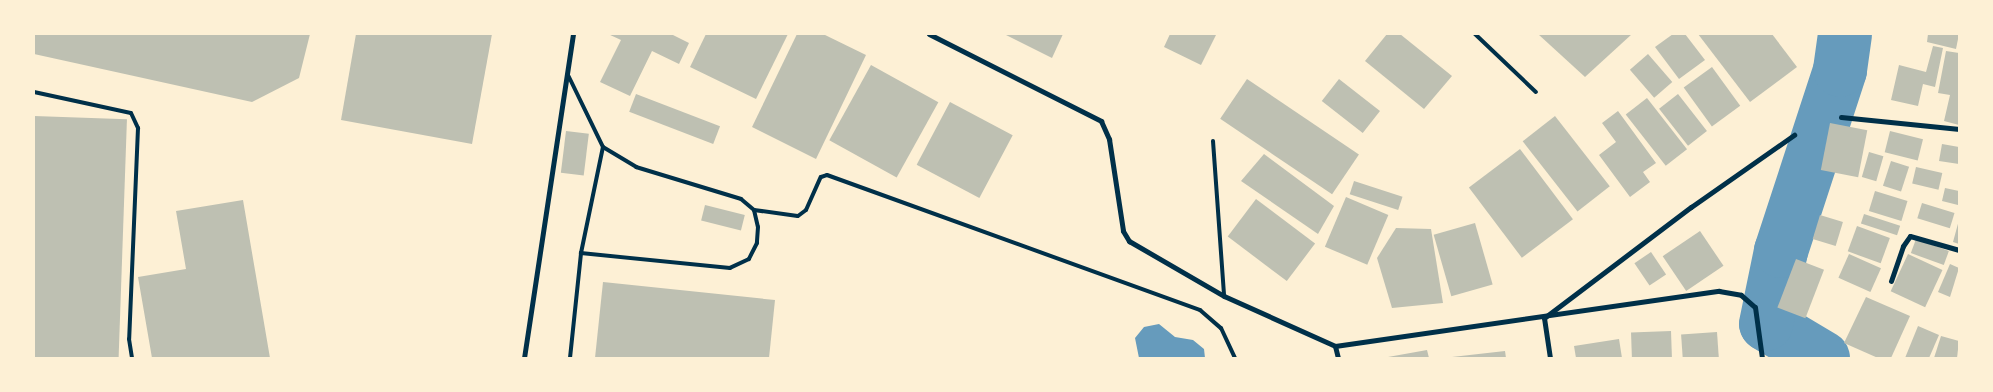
<!DOCTYPE html>
<style>
body{margin:0}
#map{position:relative;width:1993px;height:392px;overflow:hidden;background:#fdf0d5;font-family:Helvetica,sans-serif}
div>[style]{position:absolute}
.water>*{inset:0;background:#669bbc}
.river>*{height:54px;margin:-27px;padding:0 27px;transform-origin:27px;border-radius:27px;background:#669bbc}
.building>*{inset:0;background:#bec0b2;transform-origin:0 0}
.service>*{height:4px;margin:-2px;padding:0 2px;transform-origin:2px;border-radius:2px;background:#003049}
.minor>*{height:5px;margin:-2.5px;padding:0 2.5px;transform-origin:2.5px;border-radius:2.5px;background:#003049}
span{translate:-50% -50%;white-space:nowrap;text-align:center;line-height:1.15;-webkit-text-stroke:4px #fdf0d5;paint-order:stroke}
.frame{position:absolute;inset:0;border:35px solid #fdf0d5;pointer-events:none}
</style>
<div id="map">
<div class="water">
<div style="clip-path:polygon(1159px 324px,1175px 337px,1193px 340px,1204px 349px,1205px 358px,1139px 358px,1135px 338px,1144px 327px)"></div>
</div>
<div class="river">
<div style="left:1823px;top:358px;width:66px;rotate:-149.2deg"></div>
<div style="left:1766px;top:324px;width:75px;rotate:-78.4deg"></div>
<div style="left:1781px;top:251px;width:190px;rotate:-71.9deg"></div>
<div style="left:1840px;top:70px;width:36px;rotate:-82deg"></div>
</div>
<div class="building">
<div style="clip-path:polygon(34px 34px,310px 34px,299px 78px,252px 102px,34px 54px)"></div>
<div style="clip-path:polygon(356px 34px,492px 34px,472px 144px,341px 120px)"></div>
<div style="clip-path:polygon(608px 34px,671px 34px,689px 43px,679px 64px,652px 51px,630px 96px,600px 82px,621px 40px)"></div>
<div style="clip-path:polygon(706px 34px,788px 34px,756px 99px,690px 67px)"></div>
<div style="clip-path:polygon(797px 34px,823px 34px,866px 55px,816px 159px,752px 127px)"></div>
<div style="clip-path:polygon(1004px 34px,1063px 34px,1052px 58px)"></div>
<div style="clip-path:polygon(1170px 34px,1214px 34px,1216px 35px,1201px 65px,1164px 47px)"></div>
<div style="clip-path:polygon(1387px 34px,1400px 34px,1452px 76px,1424px 109px,1365px 61px)"></div>
<div style="clip-path:polygon(1538px 34px,1632px 34px,1585px 77px)"></div>
<div style="clip-path:polygon(1673px 34px,1685px 34px,1705px 60px,1679px 79px,1655px 47px)"></div>
<div style="clip-path:polygon(1698px 34px,1772px 34px,1797px 67px,1750px 102px)"></div>
<div style="clip-path:polygon(1928px 34px,1959px 34px,1956px 49px,1927px 42px)"></div>
<div style="clip-path:polygon(1933px 46px,1943px 48px,1935px 87px,1923px 84px,1918px 106px,1891px 100px,1899px 65px,1926px 72px)"></div>
<div style="clip-path:polygon(1946px 51px,1959px 53px,1959px 125px,1944px 121px,1950px 95px,1938px 93px)"></div>
<div style="left:1648px;top:54px;width:37px;height:24px;rotate:49deg"></div>
<div style="left:871px;top:65px;width:77px;height:86px;rotate:29deg"></div>
<div style="left:1712px;top:67px;width:48px;height:35px;rotate:54deg"></div>
<div style="left:1247px;top:79px;width:135px;height:48px;rotate:34deg"></div>
<div style="left:1339px;top:79px;width:52px;height:28px;rotate:38deg"></div>
<div style="left:636px;top:94px;width:90px;height:19px;rotate:21deg"></div>
<div style="left:1678px;top:94px;width:47px;height:24px;rotate:52deg"></div>
<div style="left:1647px;top:98px;width:65px;height:27px;rotate:52deg"></div>
<div style="left:950px;top:102px;width:71px;height:71px;rotate:28deg"></div>
<div style="clip-path:polygon(1618px 111px,1656px 163px,1643px 172px,1650px 182px,1630px 197px,1599px 155px,1616px 142px,1602px 123px)"></div>
<div style="left:34px;top:116px;width:93px;height:242px;rotate:2deg"></div>
<div style="left:1555px;top:116px;width:89px;height:41px;rotate:52deg"></div>
<div style="left:1830px;top:123px;width:38px;height:48px;rotate:11deg"></div>
<div style="left:566px;top:131px;width:23px;height:42px;rotate:7deg"></div>
<div style="left:1890px;top:131px;width:34px;height:22px;rotate:14deg"></div>
<div style="clip-path:polygon(1942px 144px,1959px 147px,1959px 164px,1939px 161px)"></div>
<div style="left:1520px;top:149px;width:88px;height:64px;rotate:53deg"></div>
<div style="left:1869px;top:152px;width:15px;height:26px;rotate:16deg"></div>
<div style="clip-path:polygon(1264px 154px,1334px 206px,1318px 234px,1241px 181px)"></div>
<div style="left:1891px;top:161px;width:19px;height:26px;rotate:18deg"></div>
<div style="left:1916px;top:167px;width:27px;height:17px;rotate:13deg"></div>
<div style="left:1354px;top:181px;width:51px;height:14px;rotate:18deg"></div>
<div style="clip-path:polygon(1945px 188px,1959px 191px,1958px 205px,1942px 201px)"></div>
<div style="left:1875px;top:191px;width:34px;height:21px;rotate:17deg"></div>
<div style="left:1346px;top:197px;width:46px;height:54px;rotate:23deg"></div>
<div style="left:1256px;top:199px;width:74px;height:47px;rotate:37deg"></div>
<div style="clip-path:polygon(243px 200px,270px 358px,152px 358px,138px 277px,186px 269px,176px 211px)"></div>
<div style="left:1922px;top:203px;width:34px;height:16px;rotate:17deg"></div>
<div style="left:705px;top:205px;width:41px;height:16px;rotate:14deg"></div>
<div style="left:1864px;top:214px;width:38px;height:10px;rotate:18deg"></div>
<div style="left:1820px;top:215px;width:24px;height:25px;rotate:17deg"></div>
<div style="clip-path:polygon(1959px 220px,1959px 244px,1953px 242px)"></div>
<div style="left:1475px;top:223px;width:64px;height:43px;rotate:74deg"></div>
<div style="left:1857px;top:226px;width:35px;height:27px;rotate:20deg"></div>
<div style="clip-path:polygon(1396px 228px,1431px 229px,1443px 303px,1392px 308px,1377px 258px)"></div>
<div style="left:1700px;top:231px;width:42px;height:45px;rotate:56deg"></div>
<div style="left:1916px;top:239px;width:35px;height:15px;rotate:20deg"></div>
<div style="left:1651px;top:252px;width:27px;height:20px;rotate:56deg"></div>
<div style="left:1849px;top:254px;width:35px;height:26px;rotate:24deg"></div>
<div style="left:1908px;top:254px;width:38px;height:41px;rotate:25deg"></div>
<div style="left:1796px;top:259px;width:30px;height:52px;rotate:21deg"></div>
<div style="clip-path:polygon(1950px 264px,1959px 268px,1950px 297px,1938px 292px)"></div>
<div style="clip-path:polygon(603px 282px,775px 300px,769px 358px,595px 358px)"></div>
<div style="clip-path:polygon(1866px 297px,1910px 316px,1891px 358px,1878px 358px,1844px 343px)"></div>
<div style="clip-path:polygon(1918px 326px,1939px 335px,1929px 358px,1905px 358px)"></div>
<div style="left:1671px;top:331px;width:27px;height:40px;rotate:88deg"></div>
<div style="left:1717px;top:332px;width:26px;height:36px;rotate:86deg"></div>
<div style="clip-path:polygon(1941px 336px,1959px 341px,1957px 358px,1934px 358px)"></div>
<div style="clip-path:polygon(1619px 339px,1622px 358px,1576px 358px,1574px 346px)"></div>
<div style="clip-path:polygon(1427px 350px,1429px 358px,1388px 358px,1388px 357px)"></div>
<div style="clip-path:polygon(1505px 351px,1506px 358px,1452px 358px,1452px 357px)"></div>
</div>
<div class="service">
<div style="left:1475px;top:34px;width:84px;rotate:43.6deg"></div>
<div style="left:568px;top:75px;width:80px;rotate:64.1deg"></div>
<div style="left:603px;top:147px;width:39px;rotate:31deg"></div>
<div style="left:636px;top:167px;width:110px;rotate:16.9deg"></div>
<div style="left:741px;top:199px;width:17px;rotate:40deg"></div>
<div style="left:754px;top:210px;width:17px;rotate:77deg"></div>
<div style="left:758px;top:227px;width:16px;rotate:94deg"></div>
<div style="left:757px;top:243px;width:18px;rotate:117deg"></div>
<div style="left:749px;top:259px;width:21px;rotate:155deg"></div>
<div style="left:730px;top:268px;width:150px;rotate:-174.3deg"></div>
<div style="left:34px;top:92px;width:99px;rotate:12.2deg"></div>
<div style="left:131px;top:113px;width:17px;rotate:65deg"></div>
<div style="left:138px;top:128px;width:211px;rotate:92.4deg"></div>
<div style="left:129px;top:339px;width:19px;rotate:81deg"></div>
<div style="left:1213px;top:141px;width:155px;rotate:85.9deg"></div>
<div style="left:754px;top:210px;width:44px;rotate:7.8deg"></div>
<div style="left:798px;top:216px;width:10px;rotate:-37deg"></div>
<div style="left:806px;top:210px;width:36px;rotate:-66deg"></div>
<div style="left:821px;top:177px;width:6px;rotate:-18deg"></div>
<div style="left:827px;top:175px;width:397px;rotate:19.9deg"></div>
<div style="left:1200px;top:310px;width:28px;rotate:41deg"></div>
<div style="left:1221px;top:328px;width:33px;rotate:65deg"></div>
<div style="left:570px;top:358px;width:106px;rotate:-84deg"></div>
<div style="left:581px;top:253px;width:108px;rotate:-78.3deg"></div>
</div>
<div class="minor">
<div style="left:929px;top:34px;width:193px;rotate:26.8deg"></div>
<div style="left:1101px;top:121px;width:20px;rotate:66deg"></div>
<div style="left:1109px;top:139px;width:93px;rotate:81.3deg"></div>
<div style="left:1123px;top:231px;width:12px;rotate:59deg"></div>
<div style="left:1129px;top:241px;width:110px;rotate:30.1deg"></div>
<div style="left:1224px;top:296px;width:122px;rotate:24.2deg"></div>
<div style="left:1841px;top:117px;width:119px;rotate:5.8deg"></div>
<div style="left:1891px;top:281px;width:37px;rotate:-71deg"></div>
<div style="left:1903px;top:246px;width:12px;rotate:-55deg"></div>
<div style="left:1910px;top:236px;width:51px;rotate:15.9deg"></div>
<div style="left:1335px;top:346px;width:388px;rotate:-8.2deg"></div>
<div style="left:1719px;top:291px;width:22px;rotate:10deg"></div>
<div style="left:1741px;top:295px;width:18px;rotate:41deg"></div>
<div style="left:1755px;top:307px;width:51px;rotate:82.2deg"></div>
<div style="left:1335px;top:346px;width:12px;rotate:76deg"></div>
<div style="left:524px;top:358px;width:328px;rotate:-81.4deg"></div>
<div style="left:1550px;top:358px;width:40px;rotate:-98.5deg"></div>
<div style="left:1544px;top:318px;width:184px;rotate:-37.1deg"></div>
<div style="left:1691px;top:207px;width:126px;rotate:-35deg"></div>
</div>
<div class="frame"></div>
</div>
